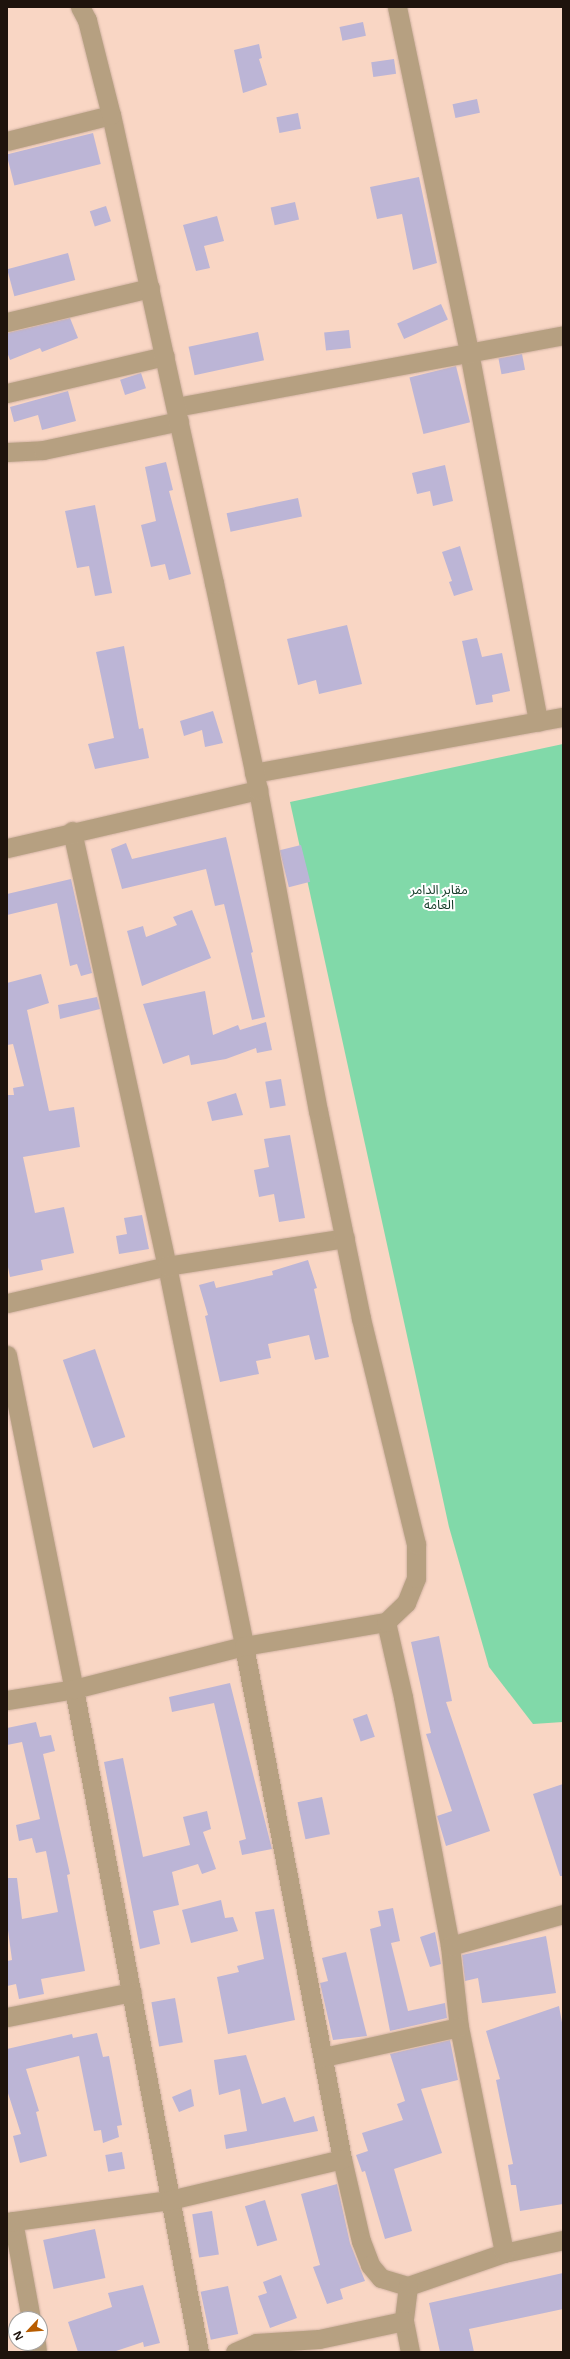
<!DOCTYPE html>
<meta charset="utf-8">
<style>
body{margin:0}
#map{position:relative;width:570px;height:2359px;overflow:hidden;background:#f9d6c4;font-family:"Open Sans","Noto Sans Arabic",sans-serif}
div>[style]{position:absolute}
.green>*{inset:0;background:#81d9a9}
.building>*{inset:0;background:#bcb5d6;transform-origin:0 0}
.roads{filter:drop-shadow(0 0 1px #d2b3a3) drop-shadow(0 0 1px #d2b3a3)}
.minor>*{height:19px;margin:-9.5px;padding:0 9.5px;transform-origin:9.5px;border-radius:9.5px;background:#b6a081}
span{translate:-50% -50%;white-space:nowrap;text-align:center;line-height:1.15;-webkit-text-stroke:4px #fff;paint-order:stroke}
.park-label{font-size:13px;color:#123926}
.frame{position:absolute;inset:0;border:8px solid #1e130c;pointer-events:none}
.north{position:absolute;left:8px;top:2311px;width:40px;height:40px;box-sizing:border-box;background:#fff;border:1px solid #a5a19e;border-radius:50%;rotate:244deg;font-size:11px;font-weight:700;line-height:16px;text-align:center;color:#1e130c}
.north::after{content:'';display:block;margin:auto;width:14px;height:18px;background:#b85d00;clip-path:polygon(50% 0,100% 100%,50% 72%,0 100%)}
</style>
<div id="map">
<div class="green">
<div style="clip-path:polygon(563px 744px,563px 1722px,533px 1724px,489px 1667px,449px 1527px,290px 802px)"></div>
</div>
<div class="building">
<div style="left:363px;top:22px;width:14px;height:24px;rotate:78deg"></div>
<div style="clip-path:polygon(259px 44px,262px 58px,259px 59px,267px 85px,243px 93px,234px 50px)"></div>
<div style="left:394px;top:59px;width:15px;height:23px;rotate:82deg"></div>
<div style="left:477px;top:99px;width:14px;height:25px;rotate:78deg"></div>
<div style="left:298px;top:113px;width:16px;height:22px;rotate:79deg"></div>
<div style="left:93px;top:133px;width:32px;height:89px;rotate:76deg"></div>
<div style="clip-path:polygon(419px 177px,437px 263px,413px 270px,402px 214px,377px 219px,370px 187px)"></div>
<div style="left:295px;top:202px;width:18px;height:25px;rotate:77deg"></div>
<div style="left:106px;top:206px;width:16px;height:17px;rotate:72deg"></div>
<div style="clip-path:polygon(217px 216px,224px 241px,204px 246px,210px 268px,196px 271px,183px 225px)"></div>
<div style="left:68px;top:253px;width:28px;height:63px;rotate:75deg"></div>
<div style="left:441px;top:304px;width:17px;height:48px;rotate:66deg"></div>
<div style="clip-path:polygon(70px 318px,78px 338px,42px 352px,40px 348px,10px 360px,7px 352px,7px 333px)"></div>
<div style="left:349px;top:330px;width:18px;height:25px;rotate:84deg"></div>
<div style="left:258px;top:332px;width:29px;height:71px;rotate:78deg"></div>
<div style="left:522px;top:354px;width:16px;height:24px;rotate:79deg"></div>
<div style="left:456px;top:366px;width:58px;height:48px;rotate:76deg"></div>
<div style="left:141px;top:373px;width:16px;height:22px;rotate:72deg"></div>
<div style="clip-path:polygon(68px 391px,76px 421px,42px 430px,38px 415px,14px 422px,10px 407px)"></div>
<div style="clip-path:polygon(166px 462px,173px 490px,169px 491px,191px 574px,169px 580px,165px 564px,151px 567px,141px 525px,156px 521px,145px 467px)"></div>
<div style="clip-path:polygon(445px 465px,453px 501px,433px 506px,430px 491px,417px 494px,412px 473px)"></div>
<div style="left:298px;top:498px;width:19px;height:73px;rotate:78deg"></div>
<div style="clip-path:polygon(95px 505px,112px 593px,95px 596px,89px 566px,77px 568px,65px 511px)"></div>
<div style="clip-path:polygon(460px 546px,473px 590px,454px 596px,449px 582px,452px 581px,442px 552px)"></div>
<div style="clip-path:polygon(347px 625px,362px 684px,319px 694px,316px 680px,298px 685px,287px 639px)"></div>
<div style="clip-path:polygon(477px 638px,482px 657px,502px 653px,510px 691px,492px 695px,493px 702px,476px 705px,462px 641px)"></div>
<div style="clip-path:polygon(124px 646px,139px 729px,143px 728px,149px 758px,95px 769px,88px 744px,114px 738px,96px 652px)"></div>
<div style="clip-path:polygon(213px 711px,223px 743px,205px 747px,202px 730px,184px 736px,180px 721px)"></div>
<div style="clip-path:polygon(226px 837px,253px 952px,251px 953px,265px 1017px,252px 1020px,224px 904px,215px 906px,206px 869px,122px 889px,111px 849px,126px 843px,132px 859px)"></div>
<div style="left:301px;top:845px;width:38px;height:22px;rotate:76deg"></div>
<div style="clip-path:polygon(71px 879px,92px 973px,81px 976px,77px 964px,70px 966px,57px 903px,7px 915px,7px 894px)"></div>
<div style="clip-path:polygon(192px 910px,211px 958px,142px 986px,127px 931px,143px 926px,146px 937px,177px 925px,173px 917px)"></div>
<div style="clip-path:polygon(41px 974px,49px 1003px,27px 1010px,49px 1111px,74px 1107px,80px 1147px,23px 1157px,35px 1213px,64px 1207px,74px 1253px,41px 1260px,43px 1270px,10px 1277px,7px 1262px,7px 1095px,14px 1095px,13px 1088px,24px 1086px,13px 1044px,7px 1045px,7px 983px)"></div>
<div style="clip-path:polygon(205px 991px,213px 1035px,238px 1025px,240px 1030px,266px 1022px,272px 1050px,257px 1053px,256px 1048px,226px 1059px,191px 1065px,189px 1055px,163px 1064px,143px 1004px)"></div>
<div style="clip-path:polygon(97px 997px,100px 1009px,60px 1019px,58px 1005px)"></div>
<div style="left:281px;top:1079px;width:27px;height:16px;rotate:80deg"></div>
<div style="clip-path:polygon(236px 1093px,243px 1115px,212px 1121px,207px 1102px)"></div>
<div style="clip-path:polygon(290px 1135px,305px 1218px,279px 1222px,274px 1194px,259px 1197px,254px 1170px,269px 1167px,264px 1139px)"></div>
<div style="clip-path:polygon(142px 1215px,149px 1249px,119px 1254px,116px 1236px,127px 1234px,124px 1218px)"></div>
<div style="clip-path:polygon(308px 1260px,317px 1288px,314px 1289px,329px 1357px,315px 1360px,309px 1335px,268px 1344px,271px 1358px,256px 1361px,259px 1374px,220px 1382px,205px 1316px,208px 1315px,199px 1285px,214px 1281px,216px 1288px,273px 1275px,272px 1271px)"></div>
<div style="left:95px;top:1349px;width:93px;height:34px;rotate:71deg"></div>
<div style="clip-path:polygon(439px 1636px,452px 1701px,446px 1702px,490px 1831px,446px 1846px,437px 1816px,452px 1811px,426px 1734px,431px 1733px,411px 1642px)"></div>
<div style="clip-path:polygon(230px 1683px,272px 1849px,242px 1855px,239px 1841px,246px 1839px,214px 1703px,172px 1712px,169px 1697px)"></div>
<div style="left:367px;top:1714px;width:24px;height:15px;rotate:71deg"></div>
<div style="clip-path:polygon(36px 1722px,40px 1737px,51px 1735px,55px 1751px,43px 1754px,70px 1874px,67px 1875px,85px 1971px,41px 1979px,44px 1994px,19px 1999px,16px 1984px,7px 1986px,7px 1961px,12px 1960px,7px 1923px,7px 1878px,17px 1878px,22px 1919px,58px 1912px,46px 1851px,36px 1853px,32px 1838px,19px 1841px,16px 1825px,40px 1819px,22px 1742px,7px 1745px,7px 1728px)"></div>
<div style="clip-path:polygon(123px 1758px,143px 1857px,190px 1845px,183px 1817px,207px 1811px,211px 1829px,203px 1832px,216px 1869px,202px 1874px,198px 1864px,172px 1872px,179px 1905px,153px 1911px,160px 1944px,140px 1949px,104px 1762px)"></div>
<div style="clip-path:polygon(563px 1784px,563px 1876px,560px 1876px,533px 1794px)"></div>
<div style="left:322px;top:1797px;width:38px;height:25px;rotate:78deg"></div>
<div style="clip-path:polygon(221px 1900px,225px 1918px,233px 1917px,238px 1931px,191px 1943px,182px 1910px)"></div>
<div style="clip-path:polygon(393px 1908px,400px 1941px,391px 1943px,408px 2011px,445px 2003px,447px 2018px,390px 2031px,370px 1929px,381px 1926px,378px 1911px)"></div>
<div style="clip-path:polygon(274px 1909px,295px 2020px,228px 2034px,217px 1977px,239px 1972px,237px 1966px,264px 1959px,255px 1912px)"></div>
<div style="clip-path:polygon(435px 1932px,441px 1964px,430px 1967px,420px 1937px)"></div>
<div style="clip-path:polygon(546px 1936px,556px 1993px,482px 2003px,478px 1978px,465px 1981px,462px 1955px)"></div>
<div style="clip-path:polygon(346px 1952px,367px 2036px,333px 2040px,320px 1983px,328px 1981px,322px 1958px)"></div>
<div style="left:175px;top:1998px;width:45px;height:24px;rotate:80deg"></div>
<div style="clip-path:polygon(559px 2006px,563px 2028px,563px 2204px,520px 2211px,516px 2185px,511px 2185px,508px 2165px,513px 2164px,496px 2080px,500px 2079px,486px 2031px)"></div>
<div style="clip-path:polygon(97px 2033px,103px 2057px,109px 2056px,122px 2125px,117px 2126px,119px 2137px,103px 2143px,101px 2130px,94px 2131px,79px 2056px,26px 2069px,39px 2111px,36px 2112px,47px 2156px,20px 2163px,13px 2136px,21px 2134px,7px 2090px,7px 2049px,72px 2034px,73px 2038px)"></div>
<div style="clip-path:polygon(450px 2040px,458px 2080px,421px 2089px,442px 2153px,394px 2169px,412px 2231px,385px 2239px,365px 2171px,362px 2172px,356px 2155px,368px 2151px,362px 2133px,403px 2120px,397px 2104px,405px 2101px,390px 2054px)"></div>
<div style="clip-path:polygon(246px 2055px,262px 2104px,285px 2097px,294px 2122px,314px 2116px,318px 2131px,226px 2149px,224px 2135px,247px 2131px,240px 2089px,219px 2095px,214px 2060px)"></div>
<div style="clip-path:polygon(191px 2089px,194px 2106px,179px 2112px,172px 2097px)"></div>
<div style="left:122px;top:2152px;width:17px;height:17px;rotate:80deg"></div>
<div style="clip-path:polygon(337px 2184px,350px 2243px,365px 2281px,340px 2289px,343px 2299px,327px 2304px,313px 2267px,320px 2265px,301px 2194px)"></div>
<div style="left:265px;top:2200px;width:42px;height:21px;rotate:73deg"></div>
<div style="left:212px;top:2211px;width:44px;height:20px;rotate:81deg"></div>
<div style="left:95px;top:2229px;width:50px;height:53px;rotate:78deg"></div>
<div style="clip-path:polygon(563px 2273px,563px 2309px,469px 2329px,474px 2352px,440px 2352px,429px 2303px)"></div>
<div style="clip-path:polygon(281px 2275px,297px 2318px,270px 2328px,258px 2296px,267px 2293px,263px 2282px)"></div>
<div style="clip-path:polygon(143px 2285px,160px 2343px,144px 2347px,143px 2342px,113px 2352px,78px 2352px,68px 2322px,112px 2307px,108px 2293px)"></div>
<div style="left:228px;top:2286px;width:49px;height:28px;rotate:78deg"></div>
</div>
<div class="roads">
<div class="minor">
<div style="left:397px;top:7px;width:352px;rotate:78.2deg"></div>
<div style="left:469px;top:352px;width:376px;rotate:79.4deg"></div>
<div style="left:7px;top:141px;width:107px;rotate:-14deg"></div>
<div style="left:7px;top:322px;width:147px;rotate:-13.4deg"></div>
<div style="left:7px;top:393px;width:162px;rotate:-13.2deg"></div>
<div style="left:176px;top:407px;width:394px;rotate:-10.5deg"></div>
<div style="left:7px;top:452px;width:36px;rotate:-3deg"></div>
<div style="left:43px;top:450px;width:139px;rotate:-12deg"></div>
<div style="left:254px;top:773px;width:314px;rotate:-10.3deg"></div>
<div style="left:72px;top:831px;width:445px;rotate:77.7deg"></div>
<div style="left:167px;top:1266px;width:388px;rotate:78.5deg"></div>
<div style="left:244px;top:1646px;width:522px;rotate:79.18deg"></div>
<div style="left:342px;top:2159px;width:84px;rotate:77deg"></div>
<div style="left:361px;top:2241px;width:26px;rotate:69deg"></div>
<div style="left:370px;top:2265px;width:17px;rotate:50deg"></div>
<div style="left:381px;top:2278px;width:28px;rotate:17deg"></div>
<div style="left:408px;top:2286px;width:102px;rotate:-19deg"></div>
<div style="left:504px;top:2253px;width:60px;rotate:-12.4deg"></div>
<div style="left:7px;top:848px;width:258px;rotate:-13deg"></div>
<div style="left:7px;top:1303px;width:164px;rotate:-13deg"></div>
<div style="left:167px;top:1266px;width:180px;rotate:-8.9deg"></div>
<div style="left:7px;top:1355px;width:341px;rotate:78.7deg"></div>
<div style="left:74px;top:1689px;width:675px;rotate:79.32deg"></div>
<div style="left:386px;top:1622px;width:77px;rotate:77.2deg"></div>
<div style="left:403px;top:1697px;width:253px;rotate:79.3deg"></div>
<div style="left:450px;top:1946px;width:81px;rotate:83.7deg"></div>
<div style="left:459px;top:2027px;width:230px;rotate:78.7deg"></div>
<div style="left:7px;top:1700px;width:68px;rotate:-9.3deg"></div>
<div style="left:74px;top:1689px;width:175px;rotate:-14.2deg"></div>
<div style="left:244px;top:1646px;width:144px;rotate:-9.6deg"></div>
<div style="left:386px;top:1622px;width:28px;rotate:-44deg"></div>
<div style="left:406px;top:1603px;width:27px;rotate:-68deg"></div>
<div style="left:416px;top:1578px;width:34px;rotate:-90deg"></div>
<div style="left:416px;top:1544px;width:233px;rotate:-103.7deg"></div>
<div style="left:361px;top:1318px;width:211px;rotate:-101.7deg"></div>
<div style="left:318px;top:1111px;width:327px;rotate:-100.6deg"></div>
<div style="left:258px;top:790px;width:212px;rotate:-102deg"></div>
<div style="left:214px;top:583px;width:479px;rotate:-102.4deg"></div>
<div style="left:111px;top:115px;width:98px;rotate:-104.2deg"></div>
<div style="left:87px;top:20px;width:15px;rotate:-118deg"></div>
<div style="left:450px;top:1946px;width:117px;rotate:-15.8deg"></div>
<div style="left:7px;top:2017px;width:127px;rotate:-11.3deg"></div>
<div style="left:324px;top:2057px;width:138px;rotate:-12.5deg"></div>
<div style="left:13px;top:2221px;width:100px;rotate:79.6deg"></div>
<div style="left:7px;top:2222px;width:164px;rotate:-7.7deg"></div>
<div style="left:170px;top:2200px;width:177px;rotate:-13.4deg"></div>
<div style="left:408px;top:2286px;width:35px;rotate:97deg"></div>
<div style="left:404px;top:2321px;width:32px;rotate:79deg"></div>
<div style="left:36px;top:2343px;width:9px;rotate:84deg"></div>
<div style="left:235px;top:2352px;width:23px;rotate:-23deg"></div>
<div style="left:256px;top:2343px;width:63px;rotate:-3.6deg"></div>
<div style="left:319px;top:2339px;width:87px;rotate:-12deg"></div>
</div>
</div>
<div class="park-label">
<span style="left:439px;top:897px">مقابر الدامر<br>العامة</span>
</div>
<div class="frame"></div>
<div class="north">N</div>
</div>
